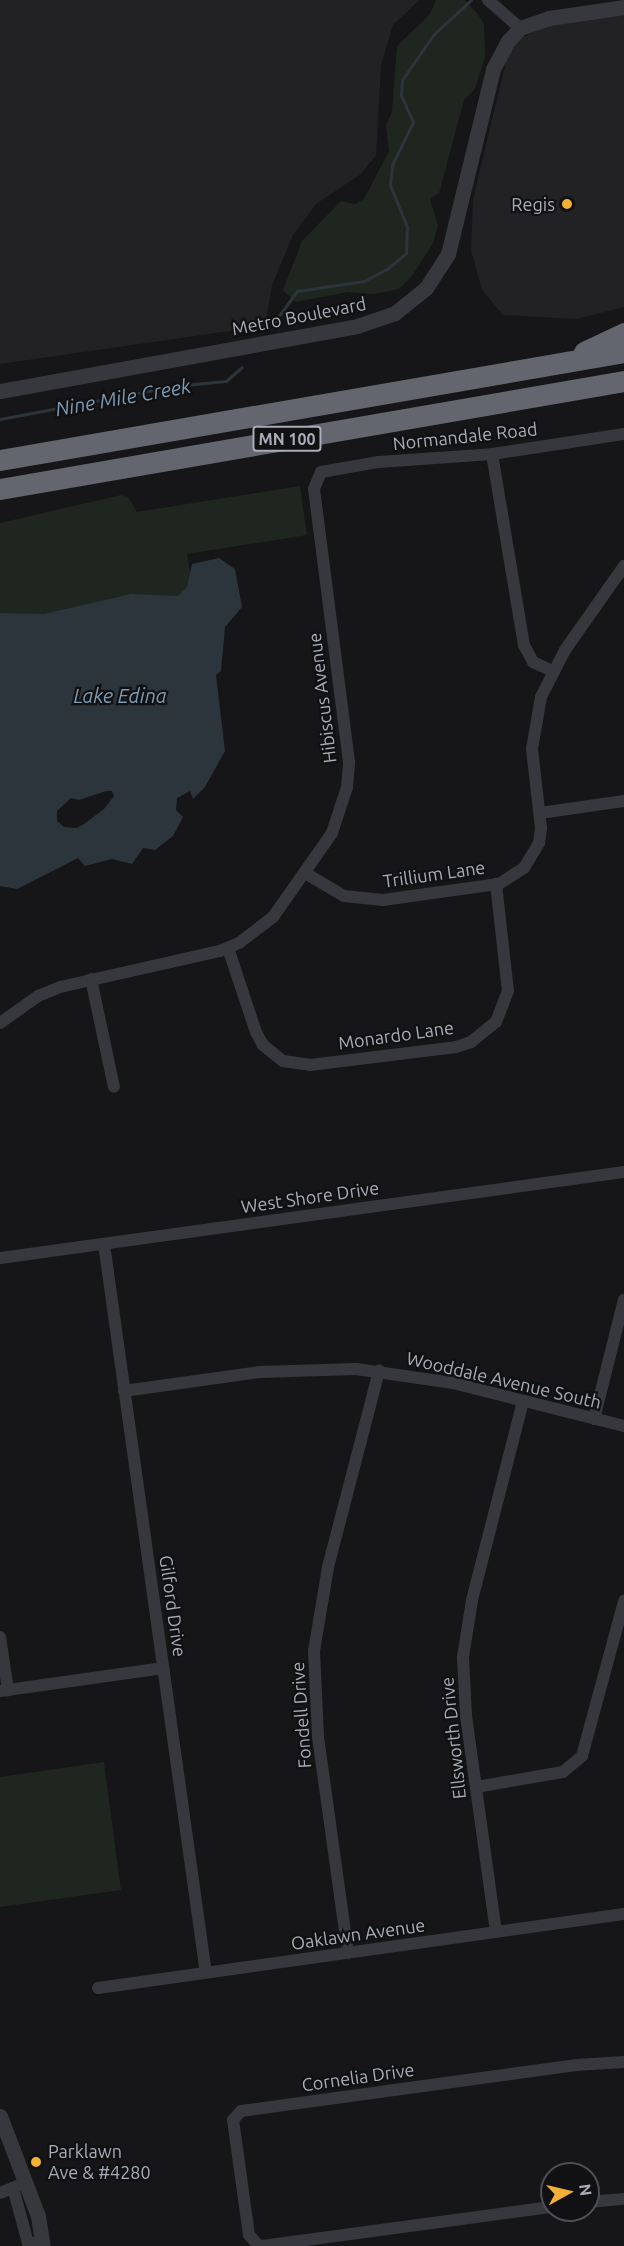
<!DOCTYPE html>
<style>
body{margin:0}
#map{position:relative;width:624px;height:2246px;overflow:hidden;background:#161618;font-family:Ubuntu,sans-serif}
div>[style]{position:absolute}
.built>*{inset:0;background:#222225}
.green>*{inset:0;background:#1e261f}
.water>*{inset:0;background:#2c353c}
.stream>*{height:3px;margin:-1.5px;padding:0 1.5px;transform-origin:1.5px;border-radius:1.5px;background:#2c353c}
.minor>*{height:12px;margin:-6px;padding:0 6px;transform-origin:6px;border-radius:6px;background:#37383d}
.tertiary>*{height:15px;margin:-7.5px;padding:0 7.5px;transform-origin:7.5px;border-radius:7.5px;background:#37383d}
.motorway>*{height:21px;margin:-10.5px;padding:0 10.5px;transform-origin:10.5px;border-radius:10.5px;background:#63666e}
.dots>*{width:16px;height:16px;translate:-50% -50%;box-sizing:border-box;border:3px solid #111113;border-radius:50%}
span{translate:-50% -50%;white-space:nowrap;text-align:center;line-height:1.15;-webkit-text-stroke:4.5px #111113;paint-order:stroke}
.shield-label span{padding:2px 4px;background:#111113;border:2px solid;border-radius:4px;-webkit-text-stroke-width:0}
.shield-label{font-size:16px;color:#a8adb8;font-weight:700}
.poi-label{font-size:18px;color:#a8adb8}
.right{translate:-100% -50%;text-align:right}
.left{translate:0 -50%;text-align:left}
.street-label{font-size:18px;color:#a8adb8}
.water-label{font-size:20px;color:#7f9bb3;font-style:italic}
.north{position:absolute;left:540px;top:2162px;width:60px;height:60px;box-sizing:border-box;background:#111113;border:2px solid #4d4f55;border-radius:50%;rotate:82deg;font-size:16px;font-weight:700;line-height:24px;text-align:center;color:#a8adb8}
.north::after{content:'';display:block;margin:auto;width:21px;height:27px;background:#f2b134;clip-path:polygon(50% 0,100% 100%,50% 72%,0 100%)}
</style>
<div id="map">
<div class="built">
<div style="clip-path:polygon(0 0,419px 0,393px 25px,381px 65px,376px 155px,361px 174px,316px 204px,293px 235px,272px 285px,265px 326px,0 364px)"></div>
<div style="clip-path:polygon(624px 8px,624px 307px,576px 319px,503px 315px,482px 290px,471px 250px,473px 199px,510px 45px,552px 21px)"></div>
</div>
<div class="green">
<div style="clip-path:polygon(436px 0,465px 0,477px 13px,484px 24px,485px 57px,475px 89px,464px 100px,439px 193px,430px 199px,438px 226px,433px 243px,412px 276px,399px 289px,373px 294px,348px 292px,296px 302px,283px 290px,302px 241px,341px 201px,355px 204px,364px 199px,389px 151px,386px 125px,392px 112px,397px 46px,430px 14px)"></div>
<div style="clip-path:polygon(300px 486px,307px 535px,187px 554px,196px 608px,0 636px,0 523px,121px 495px,128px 497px,137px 512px)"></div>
<div style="clip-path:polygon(104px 1762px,121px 1890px,0 1907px,0 1777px)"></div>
</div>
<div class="water">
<div style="clip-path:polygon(evenodd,219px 558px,235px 569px,242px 607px,225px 627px,221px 671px,216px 675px,225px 751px,205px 787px,193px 799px,190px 791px,177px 798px,176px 810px,183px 817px,173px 836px,155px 850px,143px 848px,132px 864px,112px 859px,85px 866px,78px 858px,17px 889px,0 886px,0 613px,44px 614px,131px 594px,178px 596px,187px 587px,192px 564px,219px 558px,106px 791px,112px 791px,114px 796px,104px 809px,84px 824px,77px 828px,64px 827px,57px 821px,57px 811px,71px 798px,79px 800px,106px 791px)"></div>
</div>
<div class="stream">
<div style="left:273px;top:324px;width:41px;rotate:-54deg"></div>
<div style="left:297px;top:291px;width:68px;rotate:-8.5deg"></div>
<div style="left:364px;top:281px;width:26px;rotate:-28deg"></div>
<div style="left:387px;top:269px;width:25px;rotate:-40deg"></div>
<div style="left:406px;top:253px;width:26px;rotate:-88deg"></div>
<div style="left:407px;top:227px;width:45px;rotate:-112deg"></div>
<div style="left:390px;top:185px;width:20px;rotate:-84deg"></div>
<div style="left:392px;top:165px;width:48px;rotate:-64deg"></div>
<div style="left:413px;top:122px;width:30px;rotate:-114deg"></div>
<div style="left:401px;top:95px;width:15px;rotate:-86deg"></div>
<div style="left:402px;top:80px;width:56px;rotate:-55.2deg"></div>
<div style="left:434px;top:34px;width:50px;rotate:-42.6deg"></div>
<div style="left:0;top:419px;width:177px;rotate:-10.7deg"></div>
<div style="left:174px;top:386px;width:52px;rotate:-5.5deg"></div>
<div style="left:226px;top:381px;width:21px;rotate:-41deg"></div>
</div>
<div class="minor">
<div style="left:488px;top:0;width:43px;rotate:41.2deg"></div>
<div style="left:492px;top:454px;width:194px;rotate:80.5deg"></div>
<div style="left:524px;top:645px;width:19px;rotate:62deg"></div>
<div style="left:533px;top:662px;width:21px;rotate:25deg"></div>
<div style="left:540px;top:813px;width:85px;rotate:-8.1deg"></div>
<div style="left:305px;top:873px;width:45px;rotate:30.5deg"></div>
<div style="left:344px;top:896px;width:39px;rotate:6deg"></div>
<div style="left:383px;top:900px;width:117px;rotate:-7.9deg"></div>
<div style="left:499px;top:884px;width:30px;rotate:-33deg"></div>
<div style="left:524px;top:868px;width:29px;rotate:-59deg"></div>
<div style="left:539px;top:843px;width:15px;rotate:-82deg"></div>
<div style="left:541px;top:828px;width:80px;rotate:-96.5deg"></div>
<div style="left:532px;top:749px;width:53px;rotate:-80.2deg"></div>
<div style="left:541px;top:697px;width:53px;rotate:-62.9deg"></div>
<div style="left:565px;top:650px;width:103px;rotate:-54.9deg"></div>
<div style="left:228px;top:948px;width:89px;rotate:71.6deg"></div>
<div style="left:256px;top:1032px;width:15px;rotate:62deg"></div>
<div style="left:263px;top:1045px;width:26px;rotate:39deg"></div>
<div style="left:283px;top:1061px;width:27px;rotate:8deg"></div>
<div style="left:310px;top:1065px;width:147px;rotate:-7deg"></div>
<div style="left:456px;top:1047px;width:16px;rotate:-18deg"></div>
<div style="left:471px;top:1042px;width:32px;rotate:-39deg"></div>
<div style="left:496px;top:1022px;width:33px;rotate:-69deg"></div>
<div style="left:508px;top:991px;width:108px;rotate:-96.4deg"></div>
<div style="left:91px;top:979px;width:110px;rotate:78deg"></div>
<div style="left:0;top:1023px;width:47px;rotate:-35.4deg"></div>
<div style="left:38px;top:996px;width:24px;rotate:-22deg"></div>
<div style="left:60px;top:987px;width:164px;rotate:-12.7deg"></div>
<div style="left:220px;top:951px;width:21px;rotate:-23deg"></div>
<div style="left:239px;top:943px;width:43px;rotate:-37.4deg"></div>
<div style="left:273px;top:917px;width:103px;rotate:-54.9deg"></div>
<div style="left:332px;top:833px;width:48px;rotate:-71.9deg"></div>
<div style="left:347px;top:787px;width:25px;rotate:-85deg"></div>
<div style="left:349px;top:762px;width:275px;rotate:-97.3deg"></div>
<div style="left:314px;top:489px;width:18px;rotate:-68deg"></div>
<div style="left:321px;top:472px;width:59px;rotate:-9.8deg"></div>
<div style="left:379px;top:462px;width:113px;rotate:-4deg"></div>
<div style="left:492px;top:454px;width:134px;rotate:-8.6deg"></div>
<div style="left:104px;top:1244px;width:736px;rotate:82.04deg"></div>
<div style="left:0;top:1258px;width:630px;rotate:-7.85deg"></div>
<div style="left:124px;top:1391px;width:136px;rotate:-8deg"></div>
<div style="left:259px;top:1372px;width:97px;rotate:-1.8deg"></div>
<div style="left:356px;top:1369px;width:98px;rotate:8.2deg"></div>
<div style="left:453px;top:1383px;width:176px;rotate:14.1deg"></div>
<div style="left:594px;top:1419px;width:123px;rotate:-75.9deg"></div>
<div style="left:0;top:1637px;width:54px;rotate:81.4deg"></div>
<div style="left:0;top:1691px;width:165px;rotate:-8deg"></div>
<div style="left:476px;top:1787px;width:88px;rotate:-9.8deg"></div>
<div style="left:563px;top:1772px;width:25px;rotate:-40deg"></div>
<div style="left:582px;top:1756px;width:161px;rotate:-74.8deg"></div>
<div style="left:496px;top:1932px;width:219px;rotate:-97.9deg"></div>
<div style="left:466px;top:1715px;width:58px;rotate:-93deg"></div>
<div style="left:463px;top:1657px;width:58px;rotate:-81deg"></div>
<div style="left:472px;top:1600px;width:205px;rotate:-75.6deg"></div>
<div style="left:348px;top:1953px;width:219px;rotate:-97.9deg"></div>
<div style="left:318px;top:1736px;width:85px;rotate:-92.7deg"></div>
<div style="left:314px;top:1651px;width:85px;rotate:-80.5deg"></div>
<div style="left:328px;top:1567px;width:203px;rotate:-75.4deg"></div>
<div style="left:98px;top:1988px;width:531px;rotate:-8.01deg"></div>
<div style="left:13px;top:2188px;width:57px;rotate:74.7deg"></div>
<div style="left:28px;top:2243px;width:15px"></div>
<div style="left:0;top:2193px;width:22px;rotate:-22deg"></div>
<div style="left:588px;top:2202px;width:36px;rotate:-5deg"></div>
<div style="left:259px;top:2246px;width:15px;rotate:-132deg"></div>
<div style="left:249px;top:2235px;width:116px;rotate:-97.9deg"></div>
<div style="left:233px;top:2120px;width:12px;rotate:-48deg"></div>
<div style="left:241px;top:2111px;width:338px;rotate:-7.8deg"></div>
<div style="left:576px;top:2065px;width:48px;rotate:-3.6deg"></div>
<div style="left:262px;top:2246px;width:293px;rotate:-7.7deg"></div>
</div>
<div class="tertiary">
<div style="left:0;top:391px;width:363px;rotate:-10.3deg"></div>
<div style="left:357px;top:326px;width:40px;rotate:-18.9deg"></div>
<div style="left:395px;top:313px;width:40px;rotate:-39deg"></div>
<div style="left:426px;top:288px;width:40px;rotate:-57.1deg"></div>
<div style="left:448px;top:254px;width:190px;rotate:-76.3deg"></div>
<div style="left:493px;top:69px;width:32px;rotate:-62deg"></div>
<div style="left:508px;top:41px;width:18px;rotate:-47deg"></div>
<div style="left:520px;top:28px;width:31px;rotate:-19deg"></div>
<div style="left:549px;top:18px;width:76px;rotate:-8.3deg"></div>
<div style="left:0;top:2116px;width:107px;rotate:69.2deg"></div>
<div style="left:38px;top:2216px;width:30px;rotate:81deg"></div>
</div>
<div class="motorway">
<div style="left:584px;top:352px;width:44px;rotate:-25.4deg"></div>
<div style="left:0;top:460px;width:633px;rotate:-9.82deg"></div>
<div style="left:0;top:489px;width:633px;rotate:-9.82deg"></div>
</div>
<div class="dots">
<div style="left:567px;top:204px;background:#f2b134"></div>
<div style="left:36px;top:2162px;background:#f2b134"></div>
</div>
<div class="shield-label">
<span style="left:287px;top:439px">MN 100</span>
</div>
<div class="poi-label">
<span class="right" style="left:555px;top:204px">Regis</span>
<span class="left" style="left:48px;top:2162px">Parklawn<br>Ave &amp; #4280</span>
</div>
<div class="street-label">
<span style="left:299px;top:316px;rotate:-11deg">Metro Boulevard</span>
<span style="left:465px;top:436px;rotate:-6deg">Normandale Road</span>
<span style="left:322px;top:698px;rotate:-97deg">Hibiscus Avenue</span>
<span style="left:434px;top:874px;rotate:-8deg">Trillium Lane</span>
<span style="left:396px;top:1035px;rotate:-8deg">Monardo Lane</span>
<span style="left:310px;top:1197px;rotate:-8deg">West Shore Drive</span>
<span style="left:504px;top:1380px;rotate:13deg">Wooddale Avenue South</span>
<span style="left:173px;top:1606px;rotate:82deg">Gilford Drive</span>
<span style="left:301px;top:1715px;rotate:-94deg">Fondell Drive</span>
<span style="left:453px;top:1738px;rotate:-96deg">Ellsworth Drive</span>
<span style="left:358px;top:1934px;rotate:-8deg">Oaklawn Avenue</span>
<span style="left:358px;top:2077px;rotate:-8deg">Cornelia Drive</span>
</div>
<div class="water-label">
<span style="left:123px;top:397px;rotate:-10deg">Nine Mile Creek</span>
<span style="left:120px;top:695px">Lake Edina</span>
</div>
<div class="north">N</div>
</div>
